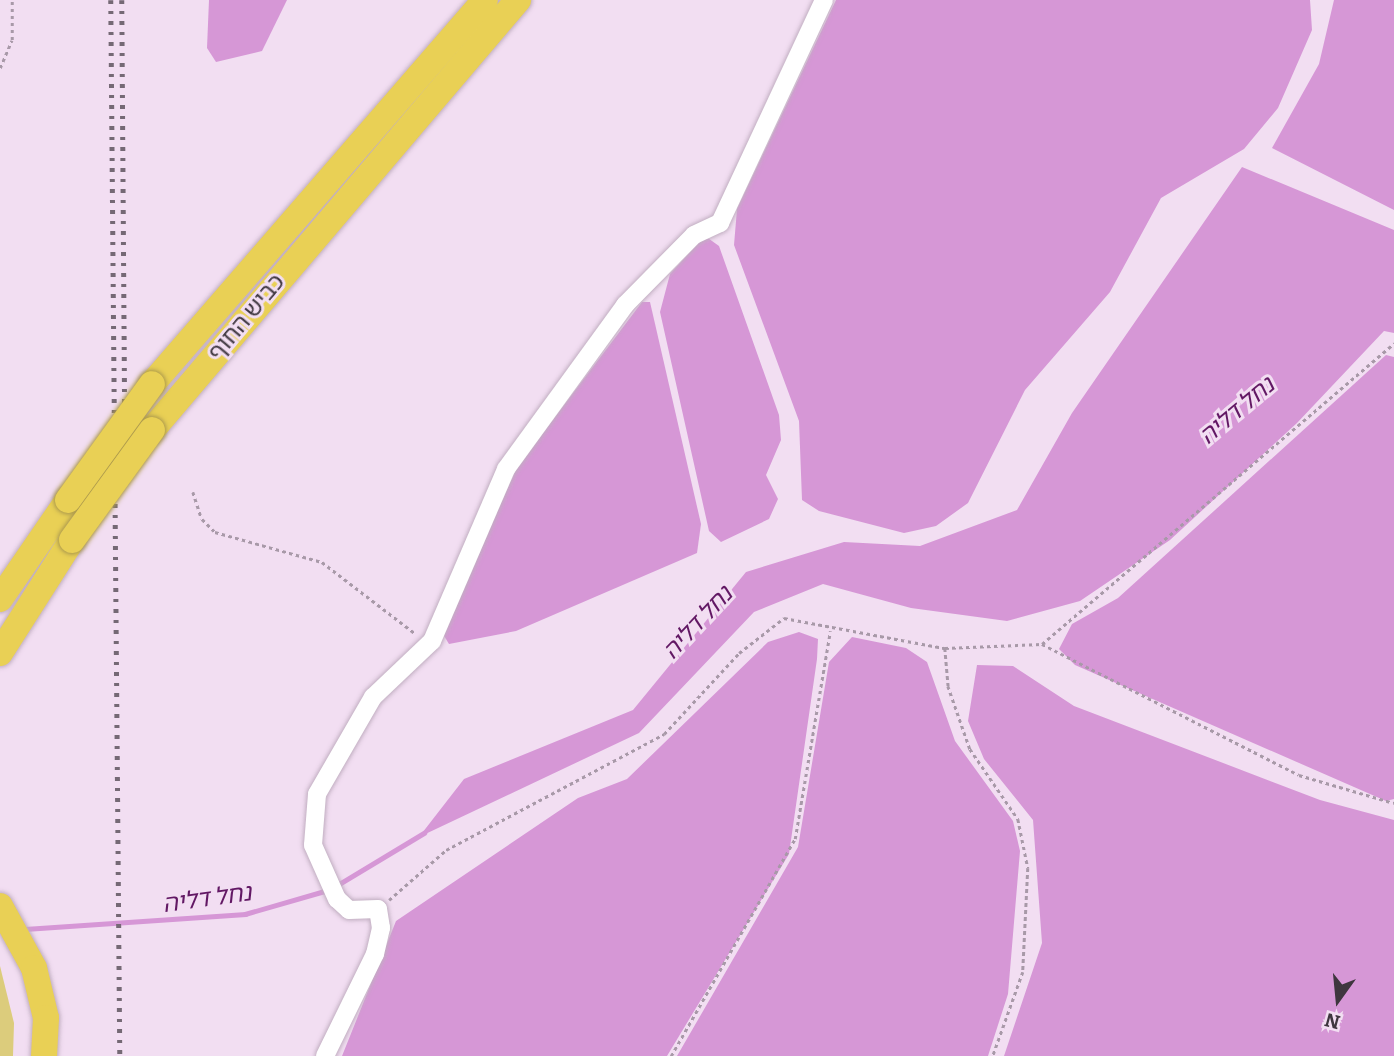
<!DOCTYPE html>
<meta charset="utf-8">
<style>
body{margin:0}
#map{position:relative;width:1394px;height:1056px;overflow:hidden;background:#f2def2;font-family:Bitter,"Noto Sans Hebrew",serif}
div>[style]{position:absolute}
.green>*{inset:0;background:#dccc7c}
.water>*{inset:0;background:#d697d6}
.stream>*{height:4.5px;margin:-2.25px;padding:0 2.25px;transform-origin:2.25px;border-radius:2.25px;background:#d697d6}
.path>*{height:2.5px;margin-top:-1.25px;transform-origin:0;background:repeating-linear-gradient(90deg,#a899a8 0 3.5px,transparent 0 7px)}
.roads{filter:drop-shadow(0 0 2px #c1aec1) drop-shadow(0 0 2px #c1aec1)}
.minor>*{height:18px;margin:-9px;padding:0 9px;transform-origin:9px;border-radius:9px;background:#fff}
.highway>*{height:26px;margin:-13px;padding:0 13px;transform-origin:13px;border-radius:13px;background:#e9d055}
.rail>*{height:4.5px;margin-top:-2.25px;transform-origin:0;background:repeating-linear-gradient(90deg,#756975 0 3.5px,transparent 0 10.5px)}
.bridges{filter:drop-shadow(0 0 2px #ad9a4d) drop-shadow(0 0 2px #ad9a4d)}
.highway-bridge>*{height:26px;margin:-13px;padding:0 13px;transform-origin:13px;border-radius:13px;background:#e9d055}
span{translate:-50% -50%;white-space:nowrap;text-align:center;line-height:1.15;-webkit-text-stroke:6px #f2def2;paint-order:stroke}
.street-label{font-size:23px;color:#3e363e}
.water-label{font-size:24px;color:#621864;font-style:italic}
.north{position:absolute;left:1303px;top:965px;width:70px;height:70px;-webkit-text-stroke:5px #f2def2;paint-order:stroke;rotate:195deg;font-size:19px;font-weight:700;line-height:28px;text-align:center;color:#3e363e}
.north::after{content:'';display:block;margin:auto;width:24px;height:32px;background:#3e363e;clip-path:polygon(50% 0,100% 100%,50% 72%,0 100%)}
</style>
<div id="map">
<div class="green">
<div style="clip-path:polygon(0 966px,14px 1023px,13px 1056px,0 1056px)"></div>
</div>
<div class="water">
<div style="clip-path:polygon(209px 0,287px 0,262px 51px,216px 62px,207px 48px)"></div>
<div style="clip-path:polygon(836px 0,1310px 0,1312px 30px,1278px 108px,1244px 149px,1161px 198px,1110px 292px,1025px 390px,968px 503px,936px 526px,904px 533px,819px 511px,802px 500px,799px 421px,734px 245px,737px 209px)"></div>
<div style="clip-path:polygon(1334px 0,1394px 0,1394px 210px,1272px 148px,1319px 64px)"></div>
<div style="clip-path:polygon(1242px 167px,1394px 230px,1394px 333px,1384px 331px,1297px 423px,1170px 540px,1080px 601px,1007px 621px,911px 608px,823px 584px,754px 612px,639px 733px,419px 837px,464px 779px,633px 710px,746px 572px,844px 542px,920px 546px,1017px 510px,1072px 413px)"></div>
<div style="clip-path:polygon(705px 236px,719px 246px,779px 415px,781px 440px,766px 475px,778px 499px,769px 519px,721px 542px,709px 531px,660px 312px,670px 274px)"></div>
<div style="clip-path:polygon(642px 302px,650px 302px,701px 524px,697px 553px,516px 631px,449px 644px,441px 631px,518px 466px)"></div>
<div style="clip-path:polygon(1386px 355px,1394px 357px,1394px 799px,1386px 801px,1075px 665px,1059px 649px,1072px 624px,1118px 598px)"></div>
<div style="clip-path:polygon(799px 632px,818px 639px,817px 659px,789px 854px,667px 1056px,342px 1056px,396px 921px,578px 798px,627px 779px,768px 642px)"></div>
<div style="clip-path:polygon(852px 637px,906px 648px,927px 662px,955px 741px,1013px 821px,1020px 851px,1008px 994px,988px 1056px,677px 1056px,798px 847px,829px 662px)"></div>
<div style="clip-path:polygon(977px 665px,1013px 666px,1074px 706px,1320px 800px,1394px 820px,1394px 1056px,1004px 1056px,1042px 943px,1033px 820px,984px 759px,968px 721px)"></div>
</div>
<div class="stream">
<div style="left:336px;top:886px;width:103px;rotate:-31.1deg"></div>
<div style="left:25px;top:929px;width:221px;rotate:-3.9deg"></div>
<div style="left:245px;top:914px;width:86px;rotate:-16.1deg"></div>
</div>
<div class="path">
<div style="left:0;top:68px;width:30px;rotate:-67deg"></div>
<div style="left:12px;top:40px;width:40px;rotate:-90deg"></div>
<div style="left:193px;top:492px;width:28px;rotate:72deg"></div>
<div style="left:202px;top:519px;width:18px;rotate:45deg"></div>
<div style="left:215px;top:532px;width:111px;rotate:15.7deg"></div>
<div style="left:322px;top:562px;width:118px;rotate:37.5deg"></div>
<div style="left:1042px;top:644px;width:463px;rotate:-40.5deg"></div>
<div style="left:945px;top:648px;width:38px;rotate:85deg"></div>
<div style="left:948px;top:686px;width:67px;rotate:70.8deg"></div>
<div style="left:970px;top:749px;width:85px;rotate:55.6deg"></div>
<div style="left:1018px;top:819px;width:50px;rotate:78.5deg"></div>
<div style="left:1028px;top:868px;width:104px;rotate:92.8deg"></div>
<div style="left:1023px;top:972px;width:89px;rotate:109.7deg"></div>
<div style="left:389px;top:900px;width:76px;rotate:-41.3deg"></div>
<div style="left:446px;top:850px;width:247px;rotate:-28deg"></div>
<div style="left:664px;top:734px;width:110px;rotate:-47.2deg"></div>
<div style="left:739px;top:653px;width:57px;rotate:-37.9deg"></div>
<div style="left:784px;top:618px;width:164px;rotate:10.6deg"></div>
<div style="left:945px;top:648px;width:97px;rotate:-2.4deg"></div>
<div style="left:1042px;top:644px;width:288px;rotate:27deg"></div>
<div style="left:1299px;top:775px;width:99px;rotate:16.4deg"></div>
<div style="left:671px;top:1056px;width:250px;rotate:-60.3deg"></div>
<div style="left:795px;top:839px;width:211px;rotate:-80.4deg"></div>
</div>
<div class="roads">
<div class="minor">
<div style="left:325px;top:1056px;width:114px;rotate:-63.9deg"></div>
<div style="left:375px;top:954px;width:27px;rotate:-77deg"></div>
<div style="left:381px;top:928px;width:19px;rotate:-99deg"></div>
<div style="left:378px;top:909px;width:29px;rotate:178deg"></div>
<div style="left:349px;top:910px;width:16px;rotate:-137deg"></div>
<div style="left:337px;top:899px;width:59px;rotate:-114deg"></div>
<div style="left:313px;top:845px;width:51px;rotate:-85.5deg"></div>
<div style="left:317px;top:794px;width:112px;rotate:-60deg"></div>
<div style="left:373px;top:697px;width:81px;rotate:-43.5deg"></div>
<div style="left:432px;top:641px;width:187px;rotate:-66.7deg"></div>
<div style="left:506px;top:469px;width:203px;rotate:-54deg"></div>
<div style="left:625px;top:305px;width:98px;rotate:-45.4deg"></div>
<div style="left:694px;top:235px;width:29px;rotate:-25deg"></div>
<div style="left:720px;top:223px;width:246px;rotate:-65deg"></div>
</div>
<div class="highway">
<div style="left:152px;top:384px;width:508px;rotate:-49.07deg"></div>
<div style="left:152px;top:430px;width:565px;rotate:-49.6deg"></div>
<div style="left:0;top:599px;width:120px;rotate:-55.5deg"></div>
<div style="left:0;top:653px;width:134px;rotate:-57.5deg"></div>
<div style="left:0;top:906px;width:71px;rotate:61.3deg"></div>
<div style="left:34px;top:968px;width:51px;rotate:76.5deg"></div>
<div style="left:46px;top:1018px;width:38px;rotate:93deg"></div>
</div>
</div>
<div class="rail">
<div style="left:111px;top:0;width:1056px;rotate:89.51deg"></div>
<div style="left:122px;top:0;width:475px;rotate:89.6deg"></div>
</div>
<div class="bridges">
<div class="highway-bridge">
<div style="left:68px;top:500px;width:143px;rotate:-54.1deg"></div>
<div style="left:72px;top:540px;width:136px;rotate:-54deg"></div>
</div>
</div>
<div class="street-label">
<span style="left:246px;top:317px;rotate:-50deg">כביש החוף</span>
</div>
<div class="water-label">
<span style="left:1237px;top:411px;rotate:-40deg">נחל דליה</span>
<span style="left:698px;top:623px;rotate:-47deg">נחל דליה</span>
<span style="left:207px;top:899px;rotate:-8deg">נחל דליה</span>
</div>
<div class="north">N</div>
</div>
